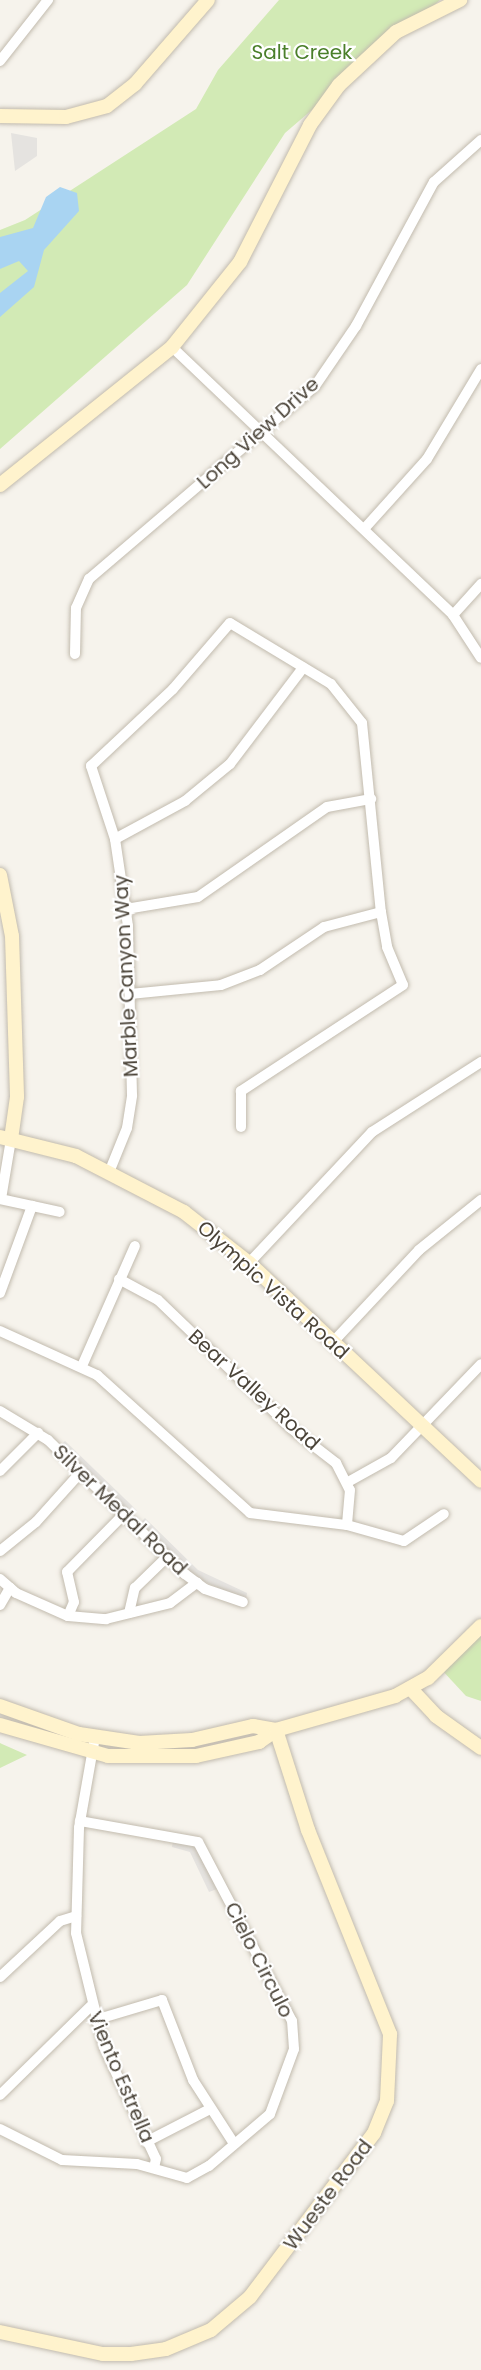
<!DOCTYPE html>
<style>
body{margin:0}
#map{position:relative;width:481px;height:2370px;overflow:hidden;background:#f6f3ec;font-family:Poppins,sans-serif}
div>[style]{position:absolute}
.green>*{inset:0;background:#d2eab5}
.parking>*{inset:0;background:#e5e3e0;transform-origin:0 0}
.water>*{inset:0;background:#a9d4f2}
.roads{filter:drop-shadow(0 0 2px #c2bbae) drop-shadow(0 0 2px #c2bbae)}
.street>*{height:10px;margin:-5px;padding:0 5px;transform-origin:5px;border-radius:5px;background:#fff}
.secondary>*{height:14px;margin:-7px;padding:0 7px;transform-origin:7px;border-radius:7px;background:#fff3cd}
span{translate:-50% -50%;white-space:nowrap;text-align:center;line-height:1.15;-webkit-text-stroke:4.5px #fff;paint-order:stroke}
.park-label{font-size:20px;color:#4a7f2a}
.street-label{font-size:20px;color:#4b4439}
</style>
<div id="map">
<div class="green">
<div style="clip-path:polygon(279px 0,440px 0,285px 133px,187px 285px,0 449px,0 230px,25px 220px,196px 109px,218px 70px)"></div>
<div style="clip-path:polygon(481px 1624px,481px 1701px,466px 1696px,440px 1668px)"></div>
<div style="clip-path:polygon(0 1743px,2px 1744px,27px 1755px,0 1768px)"></div>
</div>
<div class="parking">
<div style="clip-path:polygon(11px 133px,37px 138px,37px 156px,15px 171px)"></div>
<div style="left:65px;top:1441px;width:100px;height:6px;rotate:44deg"></div>
<div style="clip-path:polygon(145px 1518px,198px 1570px,247px 1593px,246px 1600px,196px 1578px,140px 1523px)"></div>
<div style="clip-path:polygon(173px 1840px,194px 1845px,217px 1889px,209px 1892px,190px 1852px,172px 1847px)"></div>
</div>
<div class="water">
<div style="clip-path:polygon(60px 187px,77px 193px,79px 211px,44px 250px,34px 287px,0 317px,0 293px,28px 271px,19px 261px,0 269px,0 237px,33px 228px,46px 197px)"></div>
</div>
<div class="roads">
<div class="street">
<div style="left:0;top:61px;width:78px;rotate:-51.8deg"></div>
<div style="left:172px;top:347px;width:388px;rotate:43.6deg"></div>
<div style="left:453px;top:615px;width:51px;rotate:56.9deg"></div>
<div style="left:364px;top:529px;width:94px;rotate:-48deg"></div>
<div style="left:427px;top:459px;width:105px;rotate:-59deg"></div>
<div style="left:453px;top:615px;width:42px;rotate:-47.9deg"></div>
<div style="left:75px;top:654px;width:46px;rotate:-88.8deg"></div>
<div style="left:76px;top:608px;width:32px;rotate:-66deg"></div>
<div style="left:89px;top:579px;width:297px;rotate:-40.5deg"></div>
<div style="left:315px;top:386px;width:73px;rotate:-55.7deg"></div>
<div style="left:356px;top:326px;width:164px;rotate:-61.6deg"></div>
<div style="left:434px;top:182px;width:63px;rotate:-41.8deg"></div>
<div style="left:115px;top:839px;width:80px;rotate:-28.5deg"></div>
<div style="left:185px;top:801px;width:58px;rotate:-39.4deg"></div>
<div style="left:230px;top:764px;width:121px;rotate:-52.8deg"></div>
<div style="left:126px;top:909px;width:73px;rotate:-9.5deg"></div>
<div style="left:198px;top:897px;width:157px;rotate:-34.9deg"></div>
<div style="left:327px;top:807px;width:45px;rotate:-10.3deg"></div>
<div style="left:130px;top:994px;width:91px;rotate:-5.6deg"></div>
<div style="left:221px;top:985px;width:42px;rotate:-21deg"></div>
<div style="left:260px;top:970px;width:77px;rotate:-33.9deg"></div>
<div style="left:324px;top:927px;width:59px;rotate:-14.7deg"></div>
<div style="left:110px;top:1170px;width:45px;rotate:-68deg"></div>
<div style="left:127px;top:1128px;width:33px;rotate:-81deg"></div>
<div style="left:132px;top:1095px;width:169px;rotate:-91.4deg"></div>
<div style="left:128px;top:926px;width:88px;rotate:-98.5deg"></div>
<div style="left:115px;top:839px;width:77px;rotate:-108.2deg"></div>
<div style="left:91px;top:766px;width:112px;rotate:-43.2deg"></div>
<div style="left:173px;top:689px;width:87px;rotate:-49.2deg"></div>
<div style="left:230px;top:623px;width:118px;rotate:31.1deg"></div>
<div style="left:331px;top:684px;width:50px;rotate:51.5deg"></div>
<div style="left:362px;top:723px;width:190px;rotate:84.3deg"></div>
<div style="left:381px;top:912px;width:36px;rotate:80deg"></div>
<div style="left:387px;top:947px;width:41px;rotate:67.2deg"></div>
<div style="left:403px;top:985px;width:194px;rotate:146.8deg"></div>
<div style="left:241px;top:1091px;width:36px;rotate:90deg"></div>
<div style="left:0;top:1199px;width:61px;rotate:12.2deg"></div>
<div style="left:1px;top:1199px;width:61px;rotate:-80.5deg"></div>
<div style="left:249px;top:1263px;width:180px;rotate:-46.8deg"></div>
<div style="left:372px;top:1132px;width:130px;rotate:-32.7deg"></div>
<div style="left:119px;top:1279px;width:44px;rotate:28.3deg"></div>
<div style="left:158px;top:1300px;width:186px;rotate:43.9deg"></div>
<div style="left:292px;top:1429px;width:56px;rotate:37.7deg"></div>
<div style="left:336px;top:1463px;width:30px;rotate:63deg"></div>
<div style="left:350px;top:1490px;width:35px;rotate:95deg"></div>
<div style="left:0;top:1293px;width:93px;rotate:-69.8deg"></div>
<div style="left:0;top:1331px;width:107px;rotate:24.4deg"></div>
<div style="left:97px;top:1375px;width:206px;rotate:42deg"></div>
<div style="left:250px;top:1513px;width:98px;rotate:7.1deg"></div>
<div style="left:347px;top:1525px;width:59px;rotate:15.7deg"></div>
<div style="left:404px;top:1541px;width:48px;rotate:-34deg"></div>
<div style="left:333px;top:1342px;width:126px;rotate:-46.9deg"></div>
<div style="left:419px;top:1250px;width:80px;rotate:-38.9deg"></div>
<div style="left:82px;top:1366px;width:131px;rotate:-66.2deg"></div>
<div style="left:0;top:1411px;width:56px;rotate:31.1deg"></div>
<div style="left:48px;top:1440px;width:192px;rotate:44.4deg"></div>
<div style="left:185px;top:1574px;width:25px;rotate:37deg"></div>
<div style="left:205px;top:1589px;width:40px;rotate:18.9deg"></div>
<div style="left:0;top:1471px;width:54px;rotate:-45deg"></div>
<div style="left:348px;top:1482px;width:49px;rotate:-29.2deg"></div>
<div style="left:391px;top:1458px;width:130px;rotate:-46.2deg"></div>
<div style="left:0;top:1551px;width:46px;rotate:-38.9deg"></div>
<div style="left:36px;top:1522px;width:67px;rotate:-48deg"></div>
<div style="left:0;top:1579px;width:21px;rotate:41deg"></div>
<div style="left:16px;top:1593px;width:57px;rotate:23.9deg"></div>
<div style="left:68px;top:1616px;width:38px;rotate:5deg"></div>
<div style="left:106px;top:1619px;width:66px;rotate:-14deg"></div>
<div style="left:170px;top:1603px;width:34px;rotate:-37deg"></div>
<div style="left:0;top:1605px;width:20px;rotate:-60deg"></div>
<div style="left:129px;top:1613px;width:26px;rotate:-77deg"></div>
<div style="left:135px;top:1588px;width:45px;rotate:-44.1deg"></div>
<div style="left:68px;top:1616px;width:15px;rotate:-67deg"></div>
<div style="left:74px;top:1602px;width:31px;rotate:-103deg"></div>
<div style="left:67px;top:1572px;width:81px;rotate:-45.5deg"></div>
<div style="left:95px;top:1737px;width:92px;rotate:100deg"></div>
<div style="left:79px;top:1828px;width:105px;rotate:91.6deg"></div>
<div style="left:76px;top:1933px;width:117px;rotate:76.2deg"></div>
<div style="left:104px;top:2047px;width:123px;rotate:65.1deg"></div>
<div style="left:156px;top:2159px;width:9px;rotate:103deg"></div>
<div style="left:0;top:1977px;width:82px;rotate:-43deg"></div>
<div style="left:60px;top:1921px;width:17px;rotate:-17deg"></div>
<div style="left:95px;top:2020px;width:70px;rotate:-16.6deg"></div>
<div style="left:162px;top:2000px;width:86px;rotate:68.8deg"></div>
<div style="left:193px;top:2080px;width:74px;rotate:57.2deg"></div>
<div style="left:0;top:2095px;width:127px;rotate:-44.4deg"></div>
<div style="left:0;top:2129px;width:69px;rotate:26.6deg"></div>
<div style="left:62px;top:2160px;width:75px;rotate:3.1deg"></div>
<div style="left:137px;top:2164px;width:52px;rotate:15.6deg"></div>
<div style="left:187px;top:2178px;width:25px;rotate:-29deg"></div>
<div style="left:209px;top:2166px;width:80px;rotate:-40.4deg"></div>
<div style="left:270px;top:2114px;width:69px;rotate:-69.7deg"></div>
<div style="left:294px;top:2049px;width:28px;rotate:-94deg"></div>
<div style="left:292px;top:2021px;width:202px;rotate:-117.7deg"></div>
<div style="left:198px;top:1842px;width:120px;rotate:-169.9deg"></div>
<div style="left:146px;top:2142px;width:72px;rotate:-27.3deg"></div>
</div>
<div class="secondary">
<div style="left:0;top:116px;width:66px;rotate:0.9deg"></div>
<div style="left:66px;top:117px;width:42px;rotate:-15deg"></div>
<div style="left:107px;top:106px;width:36px;rotate:-38deg"></div>
<div style="left:135px;top:84px;width:111px;rotate:-49deg"></div>
<div style="left:0;top:485px;width:221px;rotate:-38.7deg"></div>
<div style="left:172px;top:347px;width:109px;rotate:-51.3deg"></div>
<div style="left:240px;top:262px;width:154px;rotate:-62.9deg"></div>
<div style="left:310px;top:125px;width:49px;rotate:-54.1deg"></div>
<div style="left:339px;top:85px;width:78px;rotate:-42.9deg"></div>
<div style="left:396px;top:32px;width:72px;rotate:-26.6deg"></div>
<div style="left:0;top:875px;width:62px;rotate:78.9deg"></div>
<div style="left:12px;top:936px;width:161px;rotate:88.2deg"></div>
<div style="left:17px;top:1097px;width:42px;rotate:98.1deg"></div>
<div style="left:0;top:1137px;width:78px;rotate:14deg"></div>
<div style="left:76px;top:1156px;width:122px;rotate:27.4deg"></div>
<div style="left:184px;top:1212px;width:83px;rotate:38.1deg"></div>
<div style="left:249px;top:1263px;width:318px;rotate:43.2deg"></div>
<div style="left:411px;top:1689px;width:37px;rotate:47deg"></div>
<div style="left:436px;top:1716px;width:55px;rotate:35.4deg"></div>
<div style="left:0;top:1706px;width:84px;rotate:19.5deg"></div>
<div style="left:79px;top:1734px;width:61px;rotate:8.5deg"></div>
<div style="left:139px;top:1743px;width:53px;rotate:-3.2deg"></div>
<div style="left:192px;top:1740px;width:63px;rotate:-12.9deg"></div>
<div style="left:253px;top:1726px;width:23px;rotate:10deg"></div>
<div style="left:0;top:1725px;width:112px;rotate:16deg"></div>
<div style="left:108px;top:1756px;width:88px"></div>
<div style="left:196px;top:1756px;width:65px;rotate:-12.5deg"></div>
<div style="left:259px;top:1742px;width:21px;rotate:-35deg"></div>
<div style="left:276px;top:1730px;width:124px;rotate:-15.9deg"></div>
<div style="left:395px;top:1696px;width:38px;rotate:-29deg"></div>
<div style="left:428px;top:1678px;width:74px;rotate:-44.5deg"></div>
<div style="left:0;top:2332px;width:105px;rotate:12.1deg"></div>
<div style="left:103px;top:2354px;width:28px"></div>
<div style="left:131px;top:2354px;width:35px;rotate:-8deg"></div>
<div style="left:166px;top:2349px;width:49px;rotate:-22.9deg"></div>
<div style="left:211px;top:2330px;width:51px;rotate:-40.2deg"></div>
<div style="left:250px;top:2297px;width:206px;rotate:-52.9deg"></div>
<div style="left:374px;top:2133px;width:35px;rotate:-68deg"></div>
<div style="left:387px;top:2101px;width:67px;rotate:-87.4deg"></div>
<div style="left:390px;top:2034px;width:220px;rotate:-111.9deg"></div>
<div style="left:308px;top:1830px;width:105px;rotate:-107.7deg"></div>
</div>
</div>
<div class="park-label">
<span style="left:302px;top:52px">Salt Creek</span>
</div>
<div class="street-label">
<span style="left:258px;top:433px;rotate:-42deg">Long View Drive</span>
<span style="left:126px;top:976px;rotate:-93deg">Marble Canyon Way</span>
<span style="left:273px;top:1290px;rotate:42deg">Olympic Vista Road</span>
<span style="left:254px;top:1390px;rotate:42deg">Bear Valley Road</span>
<span style="left:120px;top:1510px;rotate:44deg">Silver Medal Road</span>
<span style="left:259px;top:1960px;rotate:63deg">Cielo Circulo</span>
<span style="left:121px;top:2077px;rotate:67deg">Viento Estrella</span>
<span style="left:328px;top:2195px;rotate:-53deg">Wueste Road</span>
</div>
</div>
